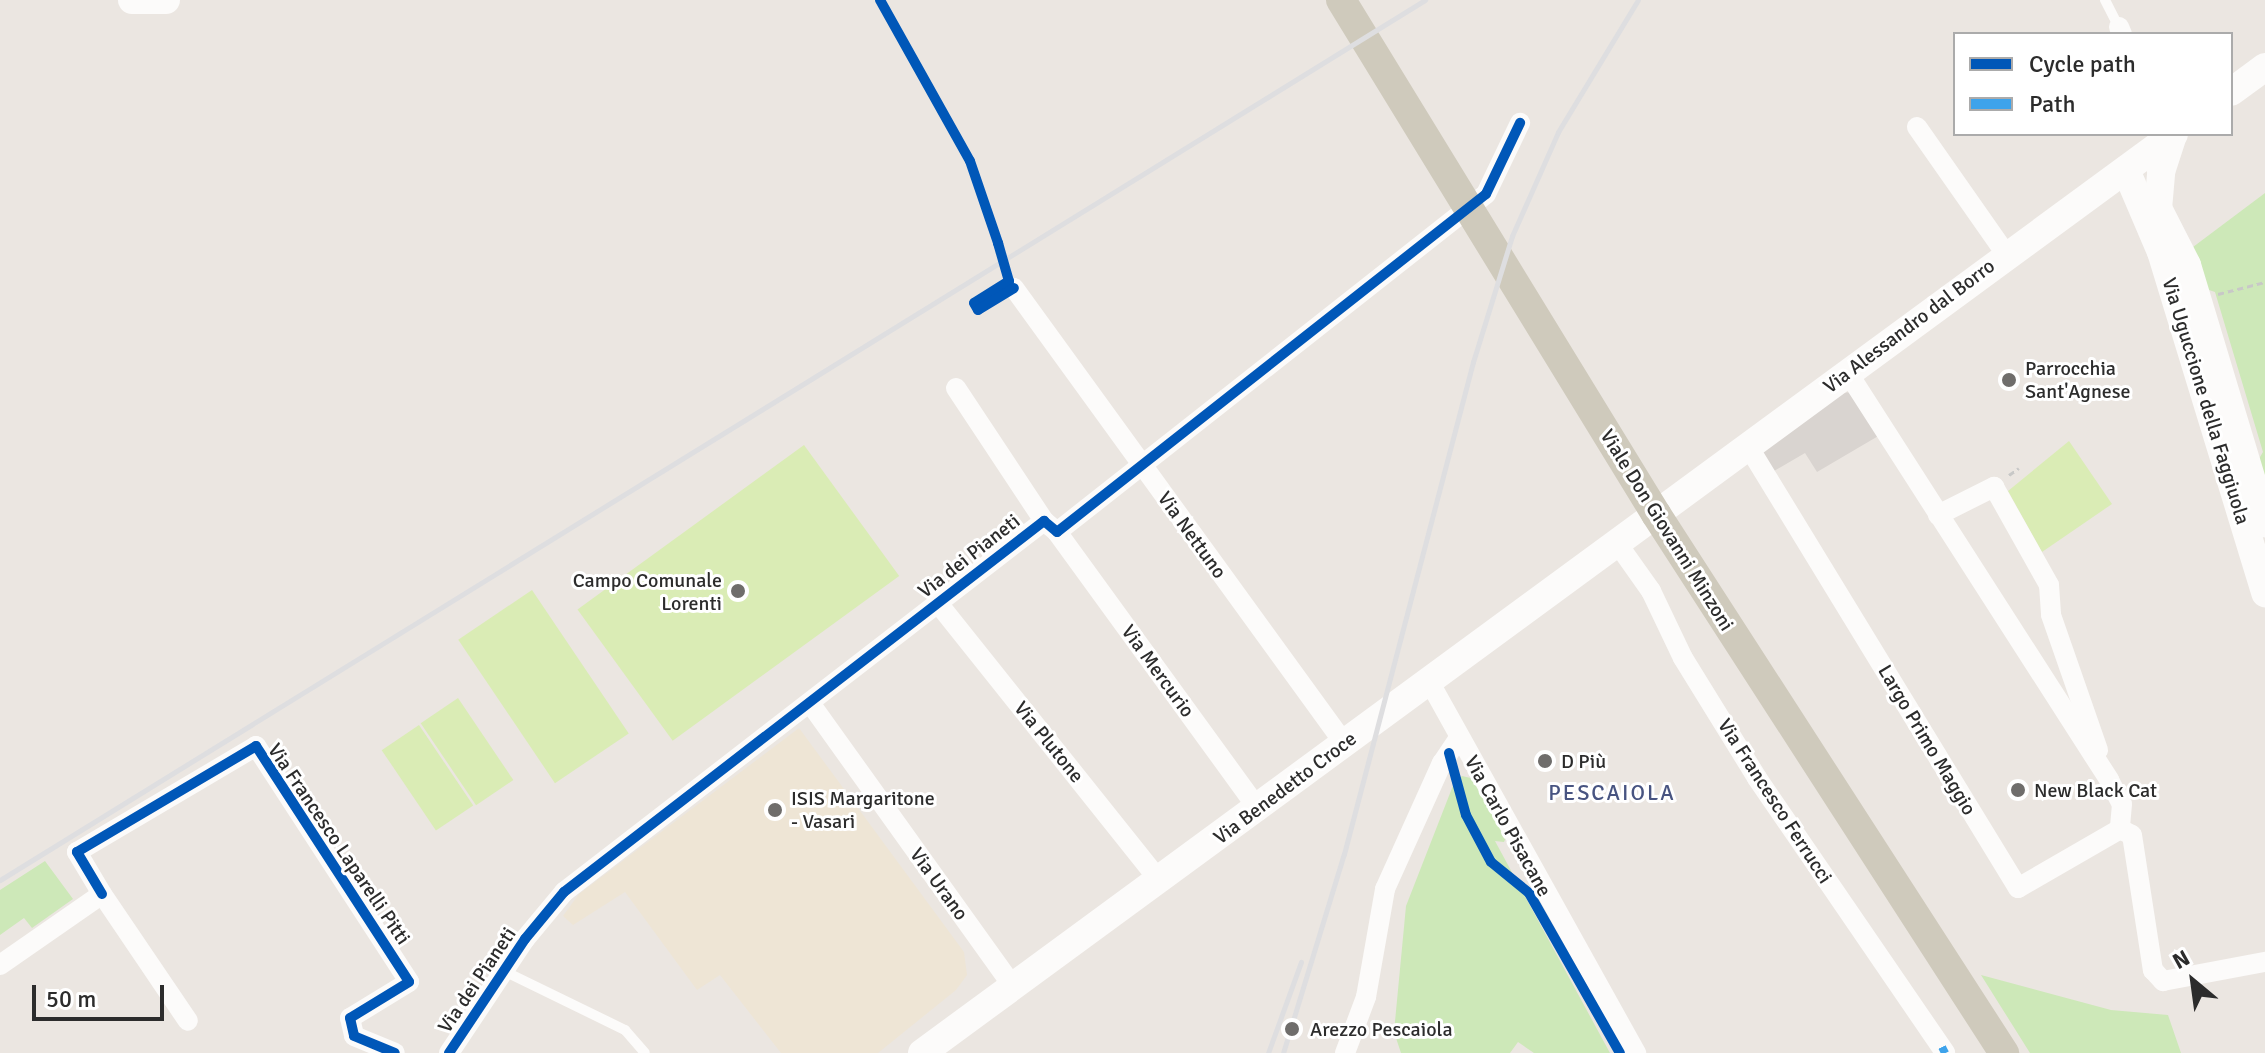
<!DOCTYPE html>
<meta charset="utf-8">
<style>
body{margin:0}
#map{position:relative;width:2265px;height:1053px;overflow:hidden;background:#ebe6e1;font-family:Signika,sans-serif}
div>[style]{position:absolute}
.education>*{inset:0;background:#eee5d5}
.green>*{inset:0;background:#cde8b8}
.pitch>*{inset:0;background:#daecb5;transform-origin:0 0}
.plaza>*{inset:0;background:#d9d4d0}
.path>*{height:3px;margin-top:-1.5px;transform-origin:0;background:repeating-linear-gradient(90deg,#c8c8c7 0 6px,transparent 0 10px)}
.lane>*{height:10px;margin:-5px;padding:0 5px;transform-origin:5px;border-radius:5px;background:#fcfbfa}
.street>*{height:20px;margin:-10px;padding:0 10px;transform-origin:10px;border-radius:10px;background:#fcfbfa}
.secondary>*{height:28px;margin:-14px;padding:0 14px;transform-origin:14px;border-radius:14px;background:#fcfbfa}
.primary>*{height:30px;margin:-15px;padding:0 15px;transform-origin:15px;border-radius:15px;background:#cfcabc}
.rail>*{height:5px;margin:-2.5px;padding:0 2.5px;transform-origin:2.5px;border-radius:2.5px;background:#dedee0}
.quiet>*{height:8px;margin-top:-4px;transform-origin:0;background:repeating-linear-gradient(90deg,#3ea3eb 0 16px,transparent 0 24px)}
.cycleway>*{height:10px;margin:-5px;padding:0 5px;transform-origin:5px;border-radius:5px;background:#0057b8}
.dots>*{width:22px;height:22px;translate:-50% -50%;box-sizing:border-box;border:4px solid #fff;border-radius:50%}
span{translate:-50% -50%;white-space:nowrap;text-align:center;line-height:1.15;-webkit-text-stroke:6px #fff;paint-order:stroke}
.street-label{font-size:20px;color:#2c2c2c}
.poi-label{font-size:20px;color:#2c2c2c}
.left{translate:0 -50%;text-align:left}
.right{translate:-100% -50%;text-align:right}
.neighbourhood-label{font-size:22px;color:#485481;letter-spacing:2px}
.legend{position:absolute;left:1953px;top:32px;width:280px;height:104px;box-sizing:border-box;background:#fff;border:2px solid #ababab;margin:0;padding:10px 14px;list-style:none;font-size:24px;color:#2c2c2c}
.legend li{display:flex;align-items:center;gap:16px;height:40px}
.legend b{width:40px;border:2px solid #ababab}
.north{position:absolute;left:2153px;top:941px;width:80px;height:80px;-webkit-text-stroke:6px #fff;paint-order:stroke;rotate:331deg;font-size:22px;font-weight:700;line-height:32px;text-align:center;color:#2c2c2c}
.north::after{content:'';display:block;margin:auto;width:28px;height:36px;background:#2c2c2c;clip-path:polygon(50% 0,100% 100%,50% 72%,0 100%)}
.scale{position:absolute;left:32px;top:985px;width:132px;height:36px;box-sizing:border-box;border:4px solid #2c2c2c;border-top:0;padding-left:10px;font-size:24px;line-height:28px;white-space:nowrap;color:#2c2c2c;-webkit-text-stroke:6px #fff;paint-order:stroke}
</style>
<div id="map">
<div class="education">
<div style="clip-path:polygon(799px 728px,964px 952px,967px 975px,956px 990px,878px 1053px,781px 1053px,720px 975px,697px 990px,625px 892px,573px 925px,563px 916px,579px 894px)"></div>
</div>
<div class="green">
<div style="clip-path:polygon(2265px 193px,2265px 489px,2257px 462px,2263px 452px,2215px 292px,2206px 289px,2193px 247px)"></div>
<div style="clip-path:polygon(1462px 776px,1475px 779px,1507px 835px,1504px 842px,1495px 841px,1610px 1053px,1534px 1053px,1518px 1042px,1510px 1053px,1401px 1053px,1394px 1032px,1406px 906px,1454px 783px)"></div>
<div style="clip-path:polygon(45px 861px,73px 899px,32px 928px,24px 918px,0 935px,0 890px)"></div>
<div style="clip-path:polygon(1981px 975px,2111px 1010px,2168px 1015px,2181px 1053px,2030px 1053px)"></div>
</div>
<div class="pitch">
<div style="clip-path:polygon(2069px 441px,2112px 504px,2042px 552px,2008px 491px)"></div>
<div style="left:804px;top:445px;width:162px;height:280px;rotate:54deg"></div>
<div style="left:532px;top:590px;width:173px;height:89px;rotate:56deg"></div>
<div style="left:458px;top:698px;width:99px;height:45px;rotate:56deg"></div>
<div style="left:419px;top:725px;width:97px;height:45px;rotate:56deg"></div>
</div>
<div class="plaza">
<div style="clip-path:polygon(1853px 392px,1880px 435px,1817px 472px,1805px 453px,1774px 471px,1762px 452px,1841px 393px)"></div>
</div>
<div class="path">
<div style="left:2218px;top:294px;width:49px;rotate:-14.3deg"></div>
<div style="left:2009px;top:475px;width:12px;rotate:-35deg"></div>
</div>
<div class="lane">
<div style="left:2105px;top:0;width:30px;rotate:63deg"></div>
<div style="left:504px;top:971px;width:135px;rotate:26deg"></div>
<div style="left:625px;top:1030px;width:30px;rotate:49deg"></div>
</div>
<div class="street">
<div style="left:2119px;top:27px;width:8px;rotate:67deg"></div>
<div style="left:1917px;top:127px;width:155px;rotate:55deg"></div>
<div style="left:1014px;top:288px;width:562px;rotate:54.05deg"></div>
<div style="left:1848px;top:373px;width:483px;rotate:57.3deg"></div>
<div style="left:2109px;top:780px;width:27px;rotate:62deg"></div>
<div style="left:2122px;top:804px;width:25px;rotate:95deg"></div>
<div style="left:956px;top:388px;width:159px;rotate:56.5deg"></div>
<div style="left:1748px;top:446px;width:518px;rotate:58.58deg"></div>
<div style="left:2018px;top:888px;width:118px;rotate:-30deg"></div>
<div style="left:1938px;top:515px;width:63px;rotate:-26.6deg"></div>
<div style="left:1994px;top:487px;width:112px;rotate:60.7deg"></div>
<div style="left:2049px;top:585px;width:30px;rotate:86deg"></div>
<div style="left:2051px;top:615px;width:143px;rotate:70.8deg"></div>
<div style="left:1057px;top:532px;width:344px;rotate:54deg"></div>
<div style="left:1617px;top:543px;width:59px;rotate:54.7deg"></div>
<div style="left:1651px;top:591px;width:74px;rotate:64.5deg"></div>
<div style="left:1683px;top:658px;width:141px;rotate:58.3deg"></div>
<div style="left:1757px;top:778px;width:333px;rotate:55.6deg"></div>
<div style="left:937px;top:602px;width:357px;rotate:51.4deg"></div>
<div style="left:1429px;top:681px;width:426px;rotate:60.9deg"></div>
<div style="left:810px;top:703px;width:349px;rotate:54.4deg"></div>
<div style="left:2120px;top:829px;width:13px;rotate:27deg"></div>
<div style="left:2132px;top:835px;width:137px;rotate:81.2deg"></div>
<div style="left:2153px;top:970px;width:15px;rotate:48deg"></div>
<div style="left:2163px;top:981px;width:104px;rotate:-10.6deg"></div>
<div style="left:102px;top:894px;width:49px;rotate:-120.8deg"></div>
<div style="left:77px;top:852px;width:208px;rotate:-30.6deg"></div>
<div style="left:256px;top:746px;width:281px;rotate:57deg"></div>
<div style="left:409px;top:982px;width:69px;rotate:148.6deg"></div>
<div style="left:350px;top:1018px;width:18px;rotate:77deg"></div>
<div style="left:354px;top:1036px;width:44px;rotate:22.5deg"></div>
<div style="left:0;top:965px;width:124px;rotate:-34.8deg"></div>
<div style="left:102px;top:894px;width:153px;rotate:55.9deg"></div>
<div style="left:449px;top:1053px;width:137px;rotate:-56.3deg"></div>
<div style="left:525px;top:939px;width:61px;rotate:-50.3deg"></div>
<div style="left:564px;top:892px;width:607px;rotate:-37.7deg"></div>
<div style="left:1044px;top:521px;width:17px;rotate:40deg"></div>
<div style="left:1057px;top:532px;width:546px;rotate:-38.23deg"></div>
<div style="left:1486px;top:194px;width:79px;rotate:-64.4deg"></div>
<div style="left:1345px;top:1053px;width:60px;rotate:-69.4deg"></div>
<div style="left:1366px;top:997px;width:110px;rotate:-80deg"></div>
<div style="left:1385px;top:889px;width:138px;rotate:-65.7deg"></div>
<div style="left:1442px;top:763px;width:30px;rotate:-56deg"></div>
</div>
<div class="secondary">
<div style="left:132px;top:0;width:34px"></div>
<div style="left:2231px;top:92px;width:42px;rotate:-36.3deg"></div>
<div style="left:2126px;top:170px;width:89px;rotate:66.9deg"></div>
<div style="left:2161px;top:252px;width:357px;rotate:73deg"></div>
<div style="left:2158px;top:209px;width:37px;rotate:-85deg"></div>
<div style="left:2161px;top:172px;width:40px;rotate:-72deg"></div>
<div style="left:2159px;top:210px;width:62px;rotate:63deg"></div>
<div style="left:2187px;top:265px;width:270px;rotate:73.2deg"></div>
<div style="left:922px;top:1053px;width:1553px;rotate:-36.28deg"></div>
</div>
<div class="primary">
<div style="left:1341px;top:0;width:603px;rotate:58.5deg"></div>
<div style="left:1656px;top:514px;width:642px;rotate:57.15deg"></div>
</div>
<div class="rail">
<div style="left:0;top:880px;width:1675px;rotate:-31.7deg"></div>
<div style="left:1268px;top:1053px;width:97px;rotate:-70.1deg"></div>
<div style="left:1283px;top:1053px;width:208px;rotate:-73deg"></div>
<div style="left:1344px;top:854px;width:509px;rotate:-75.31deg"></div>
<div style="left:1473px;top:362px;width:132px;rotate:-72.8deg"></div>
<div style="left:1512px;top:236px;width:114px;rotate:-66.1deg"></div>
<div style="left:1558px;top:132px;width:154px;rotate:-58.8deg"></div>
</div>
<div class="quiet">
<div style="left:1942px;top:1047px;width:7px;rotate:63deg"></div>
</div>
<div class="cycleway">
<div style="left:880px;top:0;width:184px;rotate:60.8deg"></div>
<div style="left:970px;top:161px;width:87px;rotate:71.1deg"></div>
<div style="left:998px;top:243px;width:40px;rotate:74deg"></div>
<div style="left:1009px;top:281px;width:41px;rotate:147.8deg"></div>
<div style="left:974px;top:303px;width:8px;rotate:60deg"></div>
<div style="left:978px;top:310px;width:42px;rotate:-31.4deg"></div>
<div style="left:1449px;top:753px;width:64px;rotate:74.7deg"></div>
<div style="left:1466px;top:815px;width:53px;rotate:62deg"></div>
<div style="left:1491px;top:862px;width:49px;rotate:39.2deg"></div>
<div style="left:1529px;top:893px;width:184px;rotate:60.4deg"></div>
<div style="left:102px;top:894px;width:49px;rotate:-120.8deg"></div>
<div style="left:77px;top:852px;width:208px;rotate:-30.6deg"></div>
<div style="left:256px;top:746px;width:281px;rotate:57deg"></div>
<div style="left:409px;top:982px;width:69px;rotate:148.6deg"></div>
<div style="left:350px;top:1018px;width:18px;rotate:77deg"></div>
<div style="left:354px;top:1036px;width:44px;rotate:22.5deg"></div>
<div style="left:449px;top:1053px;width:137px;rotate:-56.3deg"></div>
<div style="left:525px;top:939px;width:61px;rotate:-50.3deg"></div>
<div style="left:564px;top:892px;width:607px;rotate:-37.7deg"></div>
<div style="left:1044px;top:521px;width:17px;rotate:40deg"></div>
<div style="left:1057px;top:532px;width:546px;rotate:-38.23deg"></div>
<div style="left:1486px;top:194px;width:79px;rotate:-64.4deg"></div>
</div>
<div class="dots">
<div style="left:2009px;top:380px;background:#6f6d6b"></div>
<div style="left:738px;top:591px;background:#6f6d6b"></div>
<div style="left:1545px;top:761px;background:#6f6d6b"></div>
<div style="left:2018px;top:790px;background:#6f6d6b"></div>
<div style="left:775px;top:810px;background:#6f6d6b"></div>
<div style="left:1292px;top:1029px;background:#6f6d6b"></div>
</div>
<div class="street-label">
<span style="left:1909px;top:326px;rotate:-37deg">Via Alessandro dal Borro</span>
<span style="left:2206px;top:401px;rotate:73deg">Via Uguccione della Faggiuola</span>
<span style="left:1667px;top:530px;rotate:58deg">Viale Don Giovanni Minzoni</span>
<span style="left:1192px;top:535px;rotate:54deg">Via Nettuno</span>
<span style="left:969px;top:556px;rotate:-38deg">Via dei Pianeti</span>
<span style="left:1158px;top:671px;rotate:54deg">Via Mercurio</span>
<span style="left:1927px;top:740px;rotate:59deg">Largo Primo Maggio</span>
<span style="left:1049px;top:742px;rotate:51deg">Via Plutone</span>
<span style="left:1285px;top:788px;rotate:-37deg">Via Benedetto Croce</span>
<span style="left:1775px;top:801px;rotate:57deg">Via Francesco Ferrucci</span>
<span style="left:1508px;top:826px;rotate:61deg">Via Carlo Pisacane</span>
<span style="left:339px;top:844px;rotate:56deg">Via Francesco Laparelli Pitti</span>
<span style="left:939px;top:884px;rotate:54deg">Via Urano</span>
<span style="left:477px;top:980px;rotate:-56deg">Via dei Pianeti</span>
</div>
<div class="poi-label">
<span class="left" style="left:2025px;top:380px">Parrocchia<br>Sant'Agnese</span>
<span class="right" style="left:722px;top:592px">Campo Comunale<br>Lorenti</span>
<span class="left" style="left:1561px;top:761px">D Più</span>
<span class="left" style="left:2034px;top:790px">New Black Cat</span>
<span class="left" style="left:791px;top:810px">ISIS Margaritone<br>- Vasari</span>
<span class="left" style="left:1310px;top:1029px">Arezzo Pescaiola</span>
</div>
<div class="neighbourhood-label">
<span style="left:1612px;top:793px">PESCAIOLA</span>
</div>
<ul class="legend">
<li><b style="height:10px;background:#0057b8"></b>Cycle path</li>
<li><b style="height:10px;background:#3ea3eb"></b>Path</li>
</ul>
<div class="north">N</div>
<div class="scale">50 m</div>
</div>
